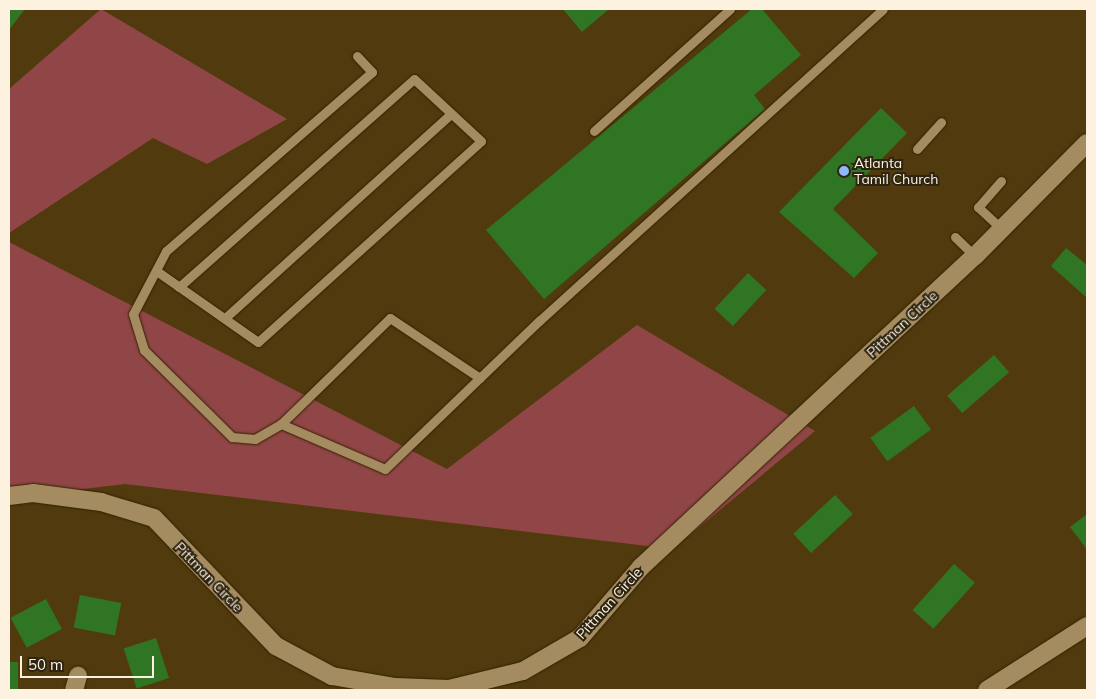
<!DOCTYPE html>
<style>
body{margin:0}
#map{position:relative;width:1096px;height:699px;overflow:hidden;background:#513b0e;font-family:Mulish,sans-serif}
div>[style]{position:absolute}
.green>*{inset:0;background:#904546}
.building>*{inset:0;background:#307523;transform-origin:0 0}
.roads{filter:drop-shadow(0 0 1px #332202) drop-shadow(0 0 1px #332202)}
.service>*{height:9px;margin:-4.5px;padding:0 4.5px;transform-origin:4.5px;border-radius:4.5px;background:#a48b60}
.minor>*{height:18px;margin:-9px;padding:0 9px;transform-origin:9px;border-radius:9px;background:#a48b60}
.dots>*{width:14px;height:14px;translate:-50% -50%;box-sizing:border-box;border:2px solid #2e2412;border-radius:50%}
span{translate:-50% -50%;white-space:nowrap;text-align:center;line-height:1.15;-webkit-text-stroke:4px #2e2412;paint-order:stroke}
.poi-label{font-size:14px;color:#fdf2e0}
.left{translate:0 -50%;text-align:left}
.street-label{font-size:14px;color:#fdf2e0}
.frame{position:absolute;inset:0;border:10px solid #fdf2e0;pointer-events:none}
.scale{position:absolute;left:20px;top:656px;width:134px;height:22px;box-sizing:border-box;border:2px solid #fdf2e0;border-top:0;padding-left:6px;font-size:15px;line-height:18px;white-space:nowrap;color:#fdf2e0;-webkit-text-stroke:4px #2e2412;paint-order:stroke}
</style>
<div id="map">
<div class="green">
<div style="clip-path:polygon(101px 9px,287px 119px,207px 164px,153px 138px,9px 233px,9px 89px)"></div>
<div style="clip-path:polygon(9px 242px,447px 469px,637px 325px,815px 431px,673px 549px,125px 484px,9px 498px)"></div>
</div>
<div class="building">
<div style="clip-path:polygon(9px 9px,25px 9px,9px 30px)"></div>
<div style="clip-path:polygon(563px 9px,609px 9px,582px 32px)"></div>
<div style="clip-path:polygon(752px 9px,762px 9px,801px 55px,754px 95px,765px 109px,544px 299px,486px 230px)"></div>
<div style="clip-path:polygon(881px 108px,907px 133px,833px 209px,878px 253px,854px 278px,779px 212px)"></div>
<div style="clip-path:polygon(1066px 248px,1087px 265px,1086px 297px,1051px 266px)"></div>
<div style="left:748px;top:273px;width:25px;height:49px;rotate:43deg"></div>
<div style="left:994px;top:355px;width:23px;height:62px;rotate:49deg"></div>
<div style="left:914px;top:406px;width:29px;height:54px;rotate:54deg"></div>
<div style="left:835px;top:495px;width:26px;height:57px;rotate:47deg"></div>
<div style="clip-path:polygon(1087px 514px,1087px 547px,1086px 548px,1070px 527px)"></div>
<div style="left:954px;top:564px;width:28px;height:62px;rotate:42deg"></div>
<div style="left:80px;top:595px;width:42px;height:33px;rotate:11deg"></div>
<div style="left:46px;top:599px;width:34px;height:40px;rotate:62deg"></div>
<div style="left:156px;top:638px;width:42px;height:34px;rotate:72deg"></div>
<div style="left:9px;top:662px;width:9px;height:28px"></div>
</div>
<div class="roads">
<div class="service">
<div style="left:357px;top:56px;width:22px;rotate:47deg"></div>
<div style="left:372px;top:72px;width:273px;rotate:139deg"></div>
<div style="left:166px;top:251px;width:71px;rotate:117.6deg"></div>
<div style="left:133px;top:314px;width:38px;rotate:73deg"></div>
<div style="left:144px;top:350px;width:124px;rotate:44.7deg"></div>
<div style="left:232px;top:437px;width:23px;rotate:5deg"></div>
<div style="left:255px;top:439px;width:30px;rotate:-30deg"></div>
<div style="left:281px;top:424px;width:113px;rotate:23.4deg"></div>
<div style="left:385px;top:469px;width:214px;rotate:-43.9deg"></div>
<div style="left:539px;top:321px;width:464px;rotate:-42.2deg"></div>
<div style="left:594px;top:131px;width:183px;rotate:-41.9deg"></div>
<div style="left:917px;top:149px;width:36px;rotate:-48deg"></div>
<div style="left:1001px;top:181px;width:35px;rotate:131deg"></div>
<div style="left:978px;top:207px;width:33px;rotate:43deg"></div>
<div style="left:955px;top:237px;width:28px;rotate:44deg"></div>
<div style="left:158px;top:272px;width:122px;rotate:35deg"></div>
<div style="left:258px;top:342px;width:300px;rotate:-42deg"></div>
<div style="left:481px;top:141px;width:91px;rotate:-137.2deg"></div>
<div style="left:414px;top:79px;width:314px;rotate:138.5deg"></div>
<div style="left:225px;top:318px;width:304px;rotate:-42.1deg"></div>
<div style="left:281px;top:424px;width:152px;rotate:-44.2deg"></div>
<div style="left:390px;top:318px;width:108px;rotate:33.7deg"></div>
</div>
<div class="minor">
<div style="left:9px;top:496px;width:24px;rotate:-7deg"></div>
<div style="left:33px;top:493px;width:69px;rotate:7.5deg"></div>
<div style="left:101px;top:502px;width:55px;rotate:16.8deg"></div>
<div style="left:154px;top:518px;width:177px;rotate:46.4deg"></div>
<div style="left:276px;top:646px;width:64px;rotate:28.2deg"></div>
<div style="left:332px;top:676px;width:64px;rotate:9.9deg"></div>
<div style="left:395px;top:687px;width:54px;rotate:2.1deg"></div>
<div style="left:449px;top:689px;width:76px;rotate:-13.7deg"></div>
<div style="left:523px;top:671px;width:66px;rotate:-30.1deg"></div>
<div style="left:580px;top:638px;width:94px;rotate:-49.3deg"></div>
<div style="left:641px;top:567px;width:456px;rotate:-43deg"></div>
<div style="left:975px;top:256px;width:159px;rotate:-45.3deg"></div>
<div style="left:74px;top:690px;width:15px;rotate:-74deg"></div>
<div style="left:987px;top:690px;width:119px;rotate:-32.6deg"></div>
</div>
</div>
<div class="dots">
<div style="left:844px;top:171px;background:#90b8fd"></div>
</div>
<div class="poi-label">
<span class="left" style="left:854px;top:171px">Atlanta<br>Tamil Church</span>
</div>
<div class="street-label">
<span style="left:902px;top:324px;rotate:-43deg">Pittman Circle</span>
<span style="left:209px;top:577px;rotate:46deg">Pittman Circle</span>
<span style="left:609px;top:603px;rotate:-48deg">Pittman Circle</span>
</div>
<div class="frame"></div>
<div class="scale">50 m</div>
</div>
